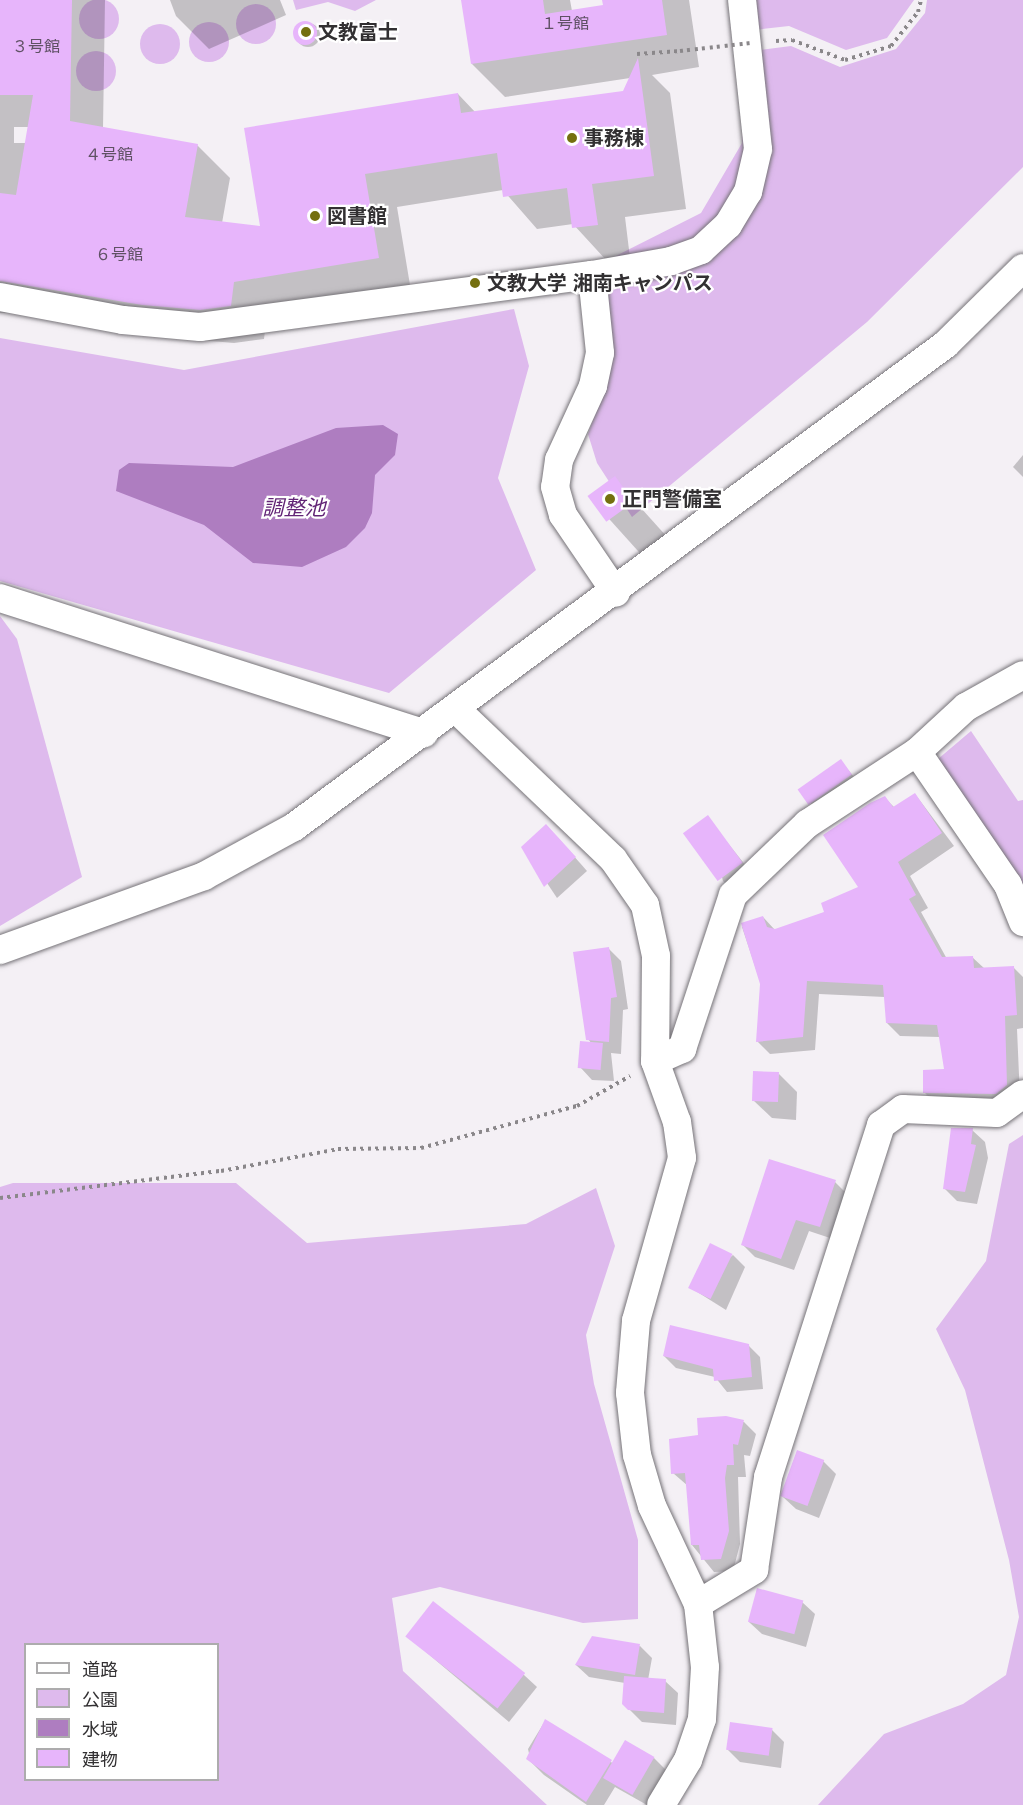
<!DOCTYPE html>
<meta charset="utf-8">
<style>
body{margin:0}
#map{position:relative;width:1023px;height:1805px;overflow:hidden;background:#f4f0f5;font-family:Montserrat,"Noto Sans JP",sans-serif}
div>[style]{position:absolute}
.green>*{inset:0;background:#debaed}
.round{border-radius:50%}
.water>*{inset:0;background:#ae7dc0}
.shadow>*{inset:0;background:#0003;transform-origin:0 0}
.building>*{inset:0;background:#e7b5fb;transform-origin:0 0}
.path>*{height:4px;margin-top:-2px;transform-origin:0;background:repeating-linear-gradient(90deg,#8a878a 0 3px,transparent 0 7.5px)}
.roads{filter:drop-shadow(0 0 2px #767378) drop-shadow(0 0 2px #767378)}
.minor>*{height:28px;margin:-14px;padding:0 14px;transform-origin:14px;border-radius:14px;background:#fff}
.path-bridge>*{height:4px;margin-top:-2px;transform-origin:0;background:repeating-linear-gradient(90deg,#8a878a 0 3px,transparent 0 7.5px)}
.dots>*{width:16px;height:16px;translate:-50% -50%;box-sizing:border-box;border:3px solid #fff;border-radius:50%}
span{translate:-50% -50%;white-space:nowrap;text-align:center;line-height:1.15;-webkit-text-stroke:4.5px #fff;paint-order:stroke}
.number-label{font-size:16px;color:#5f5164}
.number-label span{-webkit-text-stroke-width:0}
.poi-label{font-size:20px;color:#323032;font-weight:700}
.left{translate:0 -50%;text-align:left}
.water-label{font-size:21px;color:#622576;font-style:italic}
.legend{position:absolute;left:24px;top:1643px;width:195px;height:138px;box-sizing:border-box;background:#fff;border:2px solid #adacad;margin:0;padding:8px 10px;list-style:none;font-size:18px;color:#323032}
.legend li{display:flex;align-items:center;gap:12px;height:30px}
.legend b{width:30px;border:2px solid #adacad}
</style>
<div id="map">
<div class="green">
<div class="round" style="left:79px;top:-1px;width:40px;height:40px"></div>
<div style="clip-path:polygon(293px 0,376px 0,355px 11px,328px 2px,296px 10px)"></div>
<div style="clip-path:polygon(730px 0,914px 0,887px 38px,846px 50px,789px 26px,737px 32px)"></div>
<div style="clip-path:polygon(927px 0,1023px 0,1023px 167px,867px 322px,632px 517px,597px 463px,588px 434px,599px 403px,586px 271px,701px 213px,742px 143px,744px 52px,791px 46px,840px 67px,896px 49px,925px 13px)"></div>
<div class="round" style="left:236px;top:4px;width:40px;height:40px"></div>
<div class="round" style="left:189px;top:22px;width:40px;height:40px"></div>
<div class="round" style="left:140px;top:24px;width:40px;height:40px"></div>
<div class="round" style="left:76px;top:51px;width:40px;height:40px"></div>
<div style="clip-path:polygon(514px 309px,529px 366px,498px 478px,536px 570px,389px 693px,0 581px,0 338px,184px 370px)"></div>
<div style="clip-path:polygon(0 616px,17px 639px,82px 877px,0 926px)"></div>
<div style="clip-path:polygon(971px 731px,1018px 801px,1023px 800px,1023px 891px,938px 759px)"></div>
<div style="clip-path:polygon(1023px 1135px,1023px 1805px,818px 1805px,884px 1734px,963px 1704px,1006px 1675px,1019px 1617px,1009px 1560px,965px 1390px,936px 1329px,986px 1261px,1009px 1144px)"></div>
<div style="clip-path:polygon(evenodd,13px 1183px,236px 1183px,307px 1243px,526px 1224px,596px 1188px,615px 1246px,586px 1335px,594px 1384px,638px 1540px,638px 1619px,583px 1623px,440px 1587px,392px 1598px,403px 1671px,547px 1805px,0 1805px,0 1187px,13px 1183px,26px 1644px,218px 1644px,218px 1780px,26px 1780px,26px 1644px)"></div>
</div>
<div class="water">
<div style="clip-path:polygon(383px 425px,398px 434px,395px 455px,375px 475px,372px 513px,365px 528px,346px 547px,302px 567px,253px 563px,204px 525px,116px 491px,119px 470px,129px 463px,233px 467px,336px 428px)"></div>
</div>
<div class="shadow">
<div style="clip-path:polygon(evenodd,0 0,105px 0,103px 129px,197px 145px,230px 178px,222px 223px,262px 228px,458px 94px,476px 113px,624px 93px,630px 78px,505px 97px,472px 64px,463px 0,570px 0,572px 11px,604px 6px,603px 0,689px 0,699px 67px,652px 75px,670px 93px,686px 209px,625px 217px,630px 258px,607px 261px,573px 224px,537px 229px,503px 190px,397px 207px,411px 291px,267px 315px,264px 339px,234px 343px,176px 338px,37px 313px,0 313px,0 0,14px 127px,29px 127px,26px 143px,14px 143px,14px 127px)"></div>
<div style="clip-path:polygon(170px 0,280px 0,286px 15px,209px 49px,176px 16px)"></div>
<div class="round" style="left:296px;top:23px;width:24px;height:24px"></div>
<div style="clip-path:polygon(1023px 455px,1023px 477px,1013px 467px)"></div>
<div style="left:614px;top:478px;width:77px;height:31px;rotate:48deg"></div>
<div style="left:841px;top:761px;width:35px;height:50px;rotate:51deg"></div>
<div style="clip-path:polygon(915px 794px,954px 846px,910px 876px,928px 908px,921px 912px,947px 959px,972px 957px,985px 969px,1013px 967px,1023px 977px,1023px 1028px,1017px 1029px,1020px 1098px,938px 1106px,925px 1093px,945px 1071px,940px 1037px,900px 1036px,887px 1023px,885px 997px,819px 994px,815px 1050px,770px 1054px,757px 1041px,761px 984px,742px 927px,763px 917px,775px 930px,826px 912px,860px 888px,885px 798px,895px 808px)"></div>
<div style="clip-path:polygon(707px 817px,754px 876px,735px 893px,723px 881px)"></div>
<div style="clip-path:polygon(558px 838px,587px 871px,557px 898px,523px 847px)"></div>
<div style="clip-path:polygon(609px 949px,621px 961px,628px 1009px,623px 1010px,621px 1054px,611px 1053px,614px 1081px,592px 1080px,580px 1067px,592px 1044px,588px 1039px)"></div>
<div style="clip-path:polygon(779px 1074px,797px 1092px,796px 1120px,772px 1118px,753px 1100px)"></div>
<div style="clip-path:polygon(972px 1130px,985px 1142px,988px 1158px,977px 1204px,957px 1201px,945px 1189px)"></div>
<div style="clip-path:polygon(835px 1182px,847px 1194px,833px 1239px,809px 1231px,794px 1270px,755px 1257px,742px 1244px)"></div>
<div style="clip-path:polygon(733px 1255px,745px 1267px,726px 1310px,691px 1288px)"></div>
<div style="clip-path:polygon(748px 1345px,760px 1357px,763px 1389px,727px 1392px,715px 1377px,676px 1368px,664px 1356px)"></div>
<div style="clip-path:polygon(698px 1420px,744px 1422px,756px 1434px,750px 1456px,744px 1455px,746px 1477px,738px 1477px,740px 1544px,733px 1571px,714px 1572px,692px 1545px,688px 1486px,673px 1473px,700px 1436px)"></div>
<div style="clip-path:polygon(823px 1461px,836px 1474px,819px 1518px,796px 1509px,783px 1497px)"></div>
<div style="clip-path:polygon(802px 1602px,815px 1614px,806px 1647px,762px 1634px,749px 1622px)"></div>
<div style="clip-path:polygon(407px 1636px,524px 1675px,537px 1687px,509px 1722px)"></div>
<div style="clip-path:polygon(640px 1646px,652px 1658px,648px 1680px,665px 1681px,678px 1693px,676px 1725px,642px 1722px,629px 1709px,625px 1683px,589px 1677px,576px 1665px)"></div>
<div style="clip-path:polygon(545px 1721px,614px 1764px,654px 1758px,666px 1770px,647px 1805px,615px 1787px,604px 1805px,587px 1805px,544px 1775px,531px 1762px,528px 1749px)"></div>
<div style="clip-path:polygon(772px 1730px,784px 1742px,781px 1768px,740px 1762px,727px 1749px)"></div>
</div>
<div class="building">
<div style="clip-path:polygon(0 0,72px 0,70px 121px,198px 144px,185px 217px,260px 226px,244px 128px,458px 93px,461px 113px,623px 91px,638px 58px,654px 176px,592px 184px,598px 225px,572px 228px,567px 188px,503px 197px,497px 153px,365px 174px,379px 258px,234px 282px,231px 306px,200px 310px,142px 305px,0 281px,0 193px,16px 195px,33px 95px,0 95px)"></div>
<div style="clip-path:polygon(461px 0,543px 0,545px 14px,603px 5px,602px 0,662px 0,667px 35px,471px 64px)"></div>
<div class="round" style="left:293px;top:21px;width:24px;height:24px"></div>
<div style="left:615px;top:476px;width:32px;height:34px;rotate:54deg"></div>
<div style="left:841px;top:759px;width:19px;height:53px;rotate:55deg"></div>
<div style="clip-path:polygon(915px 793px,942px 833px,898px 862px,916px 895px,909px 899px,942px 957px,973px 956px,974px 968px,1014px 966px,1017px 1015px,1005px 1016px,1007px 1085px,996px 1094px,923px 1093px,923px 1070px,944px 1069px,937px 1025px,886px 1023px,883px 985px,807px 981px,803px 1037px,756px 1042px,760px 984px,741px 923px,763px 916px,767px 927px,775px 929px,824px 912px,821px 903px,858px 887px,823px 835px,870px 803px,885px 796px,893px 807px)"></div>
<div style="left:708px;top:815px;width:59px;height:31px;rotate:54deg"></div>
<div style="clip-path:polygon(546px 824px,576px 857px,544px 887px,521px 847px)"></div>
<div style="clip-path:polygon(609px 947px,617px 997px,611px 998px,609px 1042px,586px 1040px,573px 952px)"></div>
<div style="left:580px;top:1041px;width:23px;height:27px;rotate:5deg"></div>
<div style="left:779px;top:1072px;width:30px;height:26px;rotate:92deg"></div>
<div style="clip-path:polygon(951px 1128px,973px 1128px,971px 1144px,976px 1145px,965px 1192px,943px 1189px)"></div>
<div style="clip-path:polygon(769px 1159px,836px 1180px,820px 1227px,796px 1220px,781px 1259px,741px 1245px)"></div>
<div style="left:710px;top:1243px;width:25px;height:50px;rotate:26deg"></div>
<div style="clip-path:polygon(670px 1325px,749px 1344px,752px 1377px,714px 1381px,713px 1369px,663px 1356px)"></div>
<div style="clip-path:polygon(726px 1416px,744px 1420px,738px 1445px,733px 1444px,734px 1465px,727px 1465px,725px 1478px,729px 1531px,721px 1559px,701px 1560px,699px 1545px,691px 1545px,685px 1473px,671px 1474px,669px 1439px,698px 1435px,697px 1418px)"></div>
<div style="left:797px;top:1450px;width:29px;height:49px;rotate:20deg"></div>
<div style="left:757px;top:1588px;width:48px;height:35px;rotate:15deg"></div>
<div style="left:433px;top:1601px;width:117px;height:45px;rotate:38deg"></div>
<div style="clip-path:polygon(592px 1636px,640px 1644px,635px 1675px,575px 1665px)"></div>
<div style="clip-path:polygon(624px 1676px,666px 1679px,664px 1713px,628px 1710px,622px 1704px)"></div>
<div style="clip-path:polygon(545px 1719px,612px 1760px,586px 1802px,526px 1759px)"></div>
<div style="left:730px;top:1722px;width:43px;height:28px;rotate:8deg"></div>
<div style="left:625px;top:1740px;width:34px;height:44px;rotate:30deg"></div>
</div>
<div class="path">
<div style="left:776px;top:41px;width:16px;rotate:-4deg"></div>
<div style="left:792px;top:40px;width:57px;rotate:20.7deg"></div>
<div style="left:845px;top:60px;width:48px;rotate:-16.9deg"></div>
<div style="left:891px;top:46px;width:43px;rotate:-51.5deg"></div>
<div style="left:918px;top:12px;width:12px;rotate:-76deg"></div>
<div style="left:637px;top:54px;width:43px;rotate:-4deg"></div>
<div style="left:0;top:1198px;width:223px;rotate:-7deg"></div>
<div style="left:221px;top:1171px;width:119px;rotate:-10.6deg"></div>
<div style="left:338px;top:1149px;width:83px;rotate:-0.7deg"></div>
<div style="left:421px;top:1148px;width:162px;rotate:-15.1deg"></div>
<div style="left:577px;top:1106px;width:61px;rotate:-29.5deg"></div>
</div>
<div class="roads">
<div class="minor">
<div style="left:592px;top:275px;width:78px;rotate:84.1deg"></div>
<div style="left:600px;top:353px;width:34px;rotate:102deg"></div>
<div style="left:593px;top:386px;width:81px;rotate:114.7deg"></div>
<div style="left:559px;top:460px;width:27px;rotate:98deg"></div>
<div style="left:555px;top:487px;width:29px;rotate:74deg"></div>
<div style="left:563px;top:515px;width:94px;rotate:55.8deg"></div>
<div style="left:0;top:297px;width:125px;rotate:10.6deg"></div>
<div style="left:123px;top:320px;width:77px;rotate:5.2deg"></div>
<div style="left:200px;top:327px;width:395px;rotate:-7.6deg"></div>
<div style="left:592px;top:275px;width:80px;rotate:-10deg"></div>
<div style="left:671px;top:261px;width:32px;rotate:-20deg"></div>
<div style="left:701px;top:250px;width:37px;rotate:-43deg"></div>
<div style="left:728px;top:225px;width:39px;rotate:-59deg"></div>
<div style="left:748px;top:192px;width:44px;rotate:-76.9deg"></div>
<div style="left:758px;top:149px;width:150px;rotate:-96.1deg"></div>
<div style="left:0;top:598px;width:445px;rotate:17.7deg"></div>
<div style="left:456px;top:709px;width:217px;rotate:43.7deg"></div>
<div style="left:613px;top:859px;width:56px;rotate:55.2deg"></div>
<div style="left:645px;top:905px;width:52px;rotate:77.8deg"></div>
<div style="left:656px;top:956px;width:105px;rotate:90.5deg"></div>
<div style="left:655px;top:1061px;width:65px;rotate:70.2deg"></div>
<div style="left:677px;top:1122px;width:36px;rotate:82deg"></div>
<div style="left:682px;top:1158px;width:169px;rotate:105.8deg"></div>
<div style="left:636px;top:1321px;width:72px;rotate:94.8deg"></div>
<div style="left:630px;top:1393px;width:62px;rotate:83.6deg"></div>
<div style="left:637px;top:1455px;width:53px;rotate:73.6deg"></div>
<div style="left:652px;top:1506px;width:108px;rotate:64.9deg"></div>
<div style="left:698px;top:1604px;width:63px;rotate:83.7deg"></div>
<div style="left:705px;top:1667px;width:52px;rotate:93.3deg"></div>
<div style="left:702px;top:1719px;width:43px;rotate:108.9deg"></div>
<div style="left:688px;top:1760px;width:52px;rotate:121deg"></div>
<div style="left:917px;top:752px;width:161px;rotate:55.6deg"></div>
<div style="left:1008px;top:885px;width:40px;rotate:68deg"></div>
<div style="left:0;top:950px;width:217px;rotate:-19.9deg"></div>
<div style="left:204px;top:876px;width:102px;rotate:-28.6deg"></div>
<div style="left:294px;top:827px;width:811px;rotate:-36.53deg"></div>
<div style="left:946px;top:344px;width:108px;rotate:-44.6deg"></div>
<div style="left:655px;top:1061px;width:30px;rotate:-24deg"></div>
<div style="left:682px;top:1049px;width:162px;rotate:-71.7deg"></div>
<div style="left:733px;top:895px;width:103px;rotate:-43.8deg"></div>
<div style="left:807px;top:824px;width:131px;rotate:-33.2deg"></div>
<div style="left:917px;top:752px;width:67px;rotate:-42.6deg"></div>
<div style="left:966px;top:707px;width:65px;rotate:-29.3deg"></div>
<div style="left:698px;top:1604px;width:66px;rotate:-31.3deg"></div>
<div style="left:754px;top:1570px;width:94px;rotate:-81.4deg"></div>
<div style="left:768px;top:1477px;width:370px;rotate:-72.2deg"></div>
<div style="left:881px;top:1125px;width:27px;rotate:-36deg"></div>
<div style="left:903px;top:1109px;width:94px;rotate:2.4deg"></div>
<div style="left:997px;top:1113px;width:32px;rotate:-36deg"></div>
</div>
</div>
<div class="path-bridge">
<div style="left:680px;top:51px;width:71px;rotate:-6.4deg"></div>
</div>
<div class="dots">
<div style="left:306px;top:32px;background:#746f0f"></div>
<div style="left:572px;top:138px;background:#746f0f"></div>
<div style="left:315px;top:216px;background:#746f0f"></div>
<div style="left:475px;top:283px;background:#746f0f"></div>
<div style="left:610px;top:499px;background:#746f0f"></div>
</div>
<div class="number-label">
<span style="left:565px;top:24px">１号館</span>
<span style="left:36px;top:47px">３号館</span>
<span style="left:109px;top:155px">４号館</span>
<span style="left:119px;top:255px">６号館</span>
</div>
<div class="poi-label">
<span class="left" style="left:318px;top:32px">文教富士</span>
<span class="left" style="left:584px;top:138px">事務棟</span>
<span class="left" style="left:327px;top:216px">図書館</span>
<span class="left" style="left:487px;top:283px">文教大学 湘南キャンパス</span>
<span class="left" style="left:622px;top:499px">正門警備室</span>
</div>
<div class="water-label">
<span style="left:294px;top:508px">調整池</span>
</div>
<ul class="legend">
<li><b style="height:8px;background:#fff"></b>道路</li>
<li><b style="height:16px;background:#debaed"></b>公園</li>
<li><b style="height:16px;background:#ae7dc0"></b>水域</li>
<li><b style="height:16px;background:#e7b5fb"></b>建物</li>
</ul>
</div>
